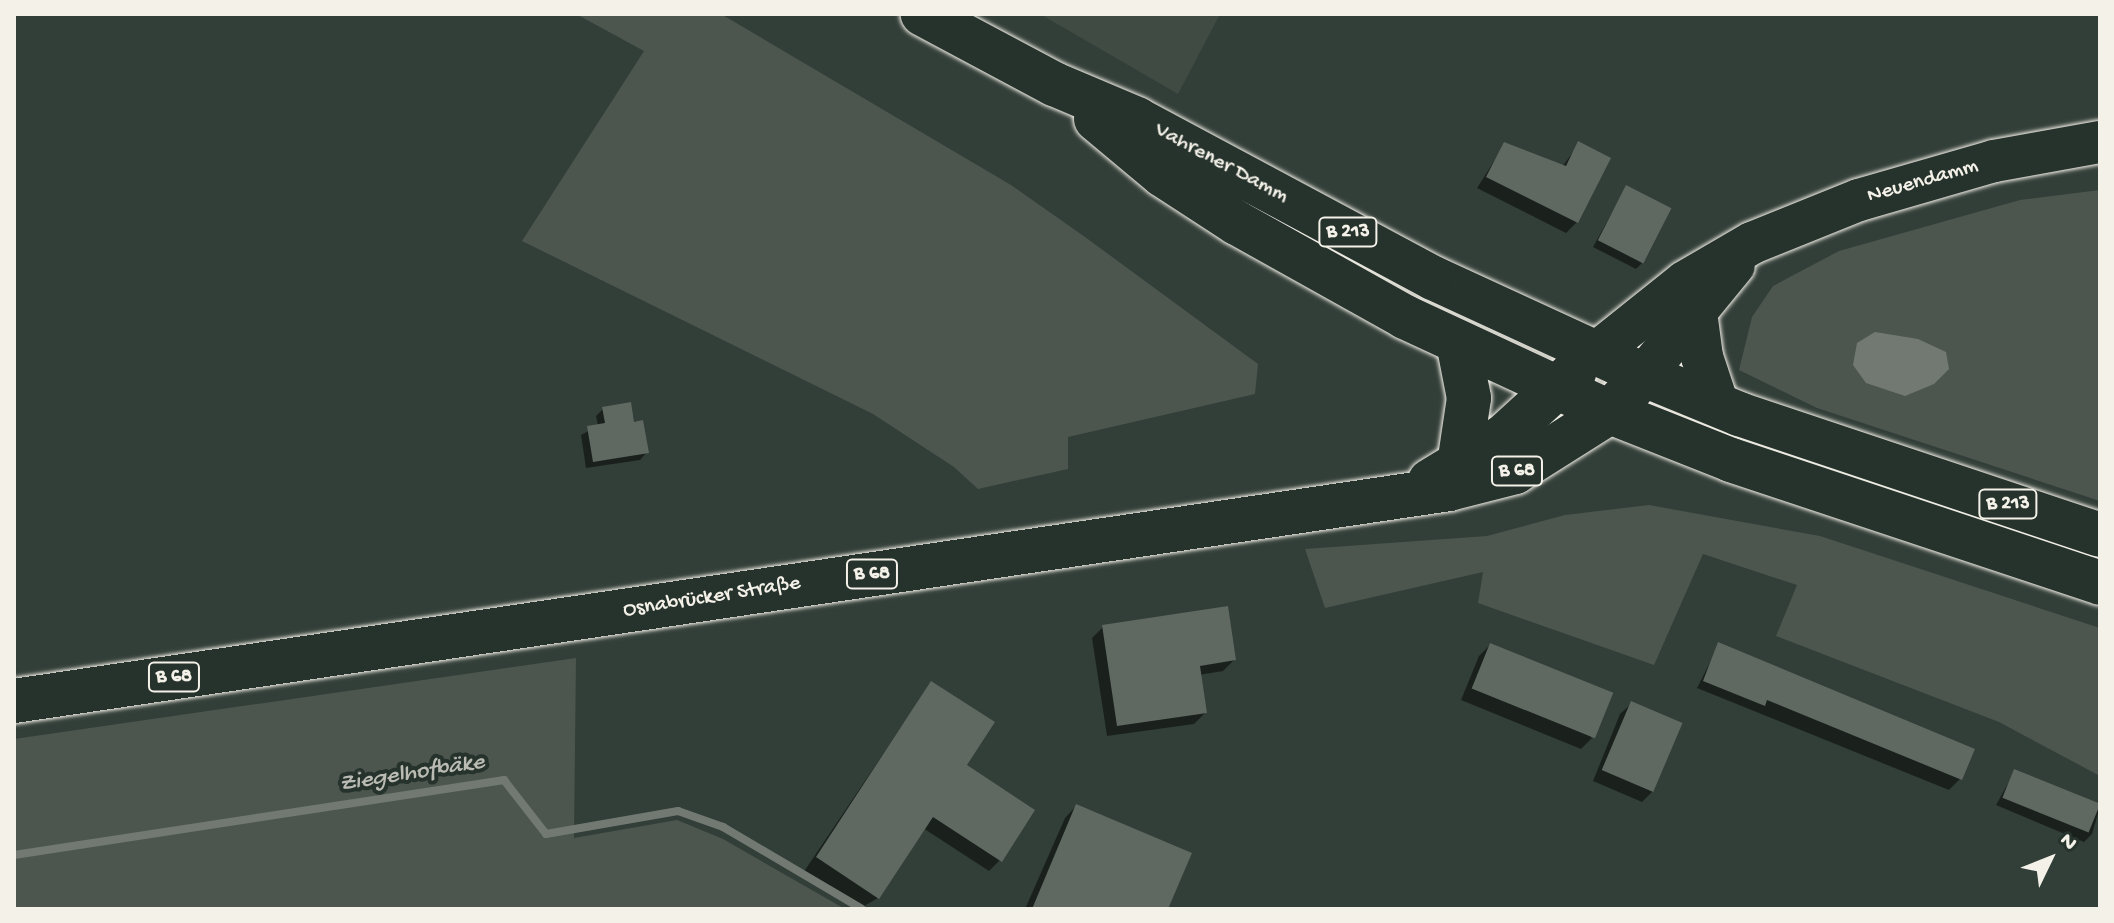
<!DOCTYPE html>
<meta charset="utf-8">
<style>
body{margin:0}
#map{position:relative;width:2114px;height:923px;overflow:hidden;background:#323e38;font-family:"Gochi Hand",sans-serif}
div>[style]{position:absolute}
.built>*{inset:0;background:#404b44}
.green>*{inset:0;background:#4c564f}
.water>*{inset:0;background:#727972}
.shadow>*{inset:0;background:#0007}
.stream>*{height:8px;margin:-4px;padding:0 4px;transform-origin:4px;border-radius:4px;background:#727972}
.building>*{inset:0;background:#5f6861;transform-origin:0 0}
.roads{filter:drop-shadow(0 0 2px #f4f1e8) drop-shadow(0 0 2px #f4f1e8)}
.minor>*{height:42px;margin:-21px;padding:0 21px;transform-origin:21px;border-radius:21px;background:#26332d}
.major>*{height:44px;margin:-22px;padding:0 22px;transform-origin:22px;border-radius:22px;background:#26332d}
.highway>*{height:44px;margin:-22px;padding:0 22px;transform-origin:22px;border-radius:22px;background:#26332d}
span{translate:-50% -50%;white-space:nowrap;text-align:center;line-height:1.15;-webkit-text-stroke:8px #26332d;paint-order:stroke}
.shield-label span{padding:2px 6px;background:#26332d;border:2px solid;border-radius:6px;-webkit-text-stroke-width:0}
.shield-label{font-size:20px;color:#f4f1e8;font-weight:700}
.street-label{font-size:22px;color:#f4f1e8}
.water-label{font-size:24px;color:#babbb3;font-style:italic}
.frame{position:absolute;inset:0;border:16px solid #f4f1e8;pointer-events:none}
.north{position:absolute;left:2010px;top:819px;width:80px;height:80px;-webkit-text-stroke:6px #26332d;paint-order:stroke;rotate:47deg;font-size:22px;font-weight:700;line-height:32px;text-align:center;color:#f4f1e8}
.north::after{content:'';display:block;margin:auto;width:28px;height:36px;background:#f4f1e8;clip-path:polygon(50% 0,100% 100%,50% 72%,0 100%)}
</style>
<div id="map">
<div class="built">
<div style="clip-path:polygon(1040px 14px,1220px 14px,1178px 94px)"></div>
</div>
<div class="green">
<div style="clip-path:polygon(576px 14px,721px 14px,1011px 185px,1085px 237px,1258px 364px,1255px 394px,1068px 437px,1068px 469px,978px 489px,954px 467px,873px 414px,522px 241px,644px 51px)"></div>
<div style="clip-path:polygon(2100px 190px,2100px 501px,1817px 408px,1739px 370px,1752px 317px,1773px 286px,1839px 251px,2020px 200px)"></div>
<div style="clip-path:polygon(1649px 505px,1820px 536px,2100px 628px,2100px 776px,1999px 722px,1776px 636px,1797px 585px,1703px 554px,1654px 665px,1478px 603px,1483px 572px,1325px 608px,1305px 549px,1487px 536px,1565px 515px)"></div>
<div style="clip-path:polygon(576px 658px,574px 838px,677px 820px,723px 839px,845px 909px,14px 909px,14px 739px)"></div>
</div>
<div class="water">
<div style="clip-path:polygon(1875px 332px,1918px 339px,1946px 352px,1949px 369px,1934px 384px,1905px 396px,1866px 383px,1853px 365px,1857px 343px)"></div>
</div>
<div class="shadow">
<div style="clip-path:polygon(1505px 144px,1562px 167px,1579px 144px,1577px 222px,1566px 233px,1477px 188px)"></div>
<div style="clip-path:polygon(1626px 187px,1643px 262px,1636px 269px,1593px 247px)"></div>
<div style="clip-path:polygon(603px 409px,633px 424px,647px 452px,640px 460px,586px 468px,581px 435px,598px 426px,596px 416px)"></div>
<div style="clip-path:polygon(1103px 627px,1234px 660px,1223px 671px,1199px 675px,1205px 713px,1194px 724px,1107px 736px,1092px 638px)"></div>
<div style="clip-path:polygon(1490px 645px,1592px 738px,1581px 749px,1461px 700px,1479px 656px)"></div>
<div style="clip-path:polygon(1719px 645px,1972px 750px,1960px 779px,1949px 790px,1697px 688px)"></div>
<div style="clip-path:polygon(931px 683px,959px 773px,1000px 860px,989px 871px,923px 828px,878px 898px,859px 909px,803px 873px)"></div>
<div style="clip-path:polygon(1632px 703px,1653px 791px,1642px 802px,1593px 781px,1620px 714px)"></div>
<div style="clip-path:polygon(2015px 771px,2100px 807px,2092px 834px,2084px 842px,1996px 805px)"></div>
<div style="clip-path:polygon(1076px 806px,1166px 909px,1025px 909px,1065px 818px)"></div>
</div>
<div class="stream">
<div style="left:14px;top:855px;width:496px;rotate:-8.7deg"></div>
<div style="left:504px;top:780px;width:68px;rotate:52.1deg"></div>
<div style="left:546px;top:834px;width:134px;rotate:-9.9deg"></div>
<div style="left:678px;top:811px;width:48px;rotate:19.6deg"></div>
<div style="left:723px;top:827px;width:161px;rotate:30.5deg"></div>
</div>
<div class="building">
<div style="clip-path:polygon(1578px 141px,1611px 158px,1578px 223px,1486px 177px,1504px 142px,1566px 166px)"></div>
<div style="left:1626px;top:185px;width:51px;height:62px;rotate:27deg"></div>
<div style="clip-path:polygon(631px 402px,634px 422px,643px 420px,649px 453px,593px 462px,587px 426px,605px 423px,602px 407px)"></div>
<div style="clip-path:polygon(1228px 606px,1236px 660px,1200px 666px,1207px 713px,1117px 726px,1102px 625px)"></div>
<div style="clip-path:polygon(1718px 642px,1975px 749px,1962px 780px,1767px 700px,1765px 706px,1703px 681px)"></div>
<div style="left:1490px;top:643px;width:133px;height:49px;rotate:22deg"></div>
<div style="clip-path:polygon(931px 681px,995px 722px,967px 765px,1035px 810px,1002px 862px,933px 817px,879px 899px,816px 857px)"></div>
<div style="left:1631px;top:701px;width:56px;height:75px;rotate:23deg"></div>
<div style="left:2014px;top:769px;width:93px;height:31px;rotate:22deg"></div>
<div style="clip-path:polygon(1076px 804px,1192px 853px,1168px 909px,1032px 909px)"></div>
</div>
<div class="roads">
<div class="minor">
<div style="left:1696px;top:312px;width:45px;rotate:82.4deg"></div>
<div style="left:1702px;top:357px;width:51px;rotate:71.6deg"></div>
<div style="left:1595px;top:354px;width:115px;rotate:-38.7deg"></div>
<div style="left:1685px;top:282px;width:78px;rotate:-30.2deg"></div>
<div style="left:1752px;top:243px;width:115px;rotate:-21.9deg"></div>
<div style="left:1859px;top:200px;width:141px;rotate:-16.1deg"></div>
<div style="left:1994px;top:161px;width:108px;rotate:-10.2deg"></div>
<div style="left:1644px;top:375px;width:142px;rotate:-50.7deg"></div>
</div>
<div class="major">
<div style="left:1096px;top:119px;width:87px;rotate:39.9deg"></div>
<div style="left:1163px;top:175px;width:88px;rotate:33deg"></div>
<div style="left:1237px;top:223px;width:193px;rotate:29.2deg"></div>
<div style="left:1405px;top:317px;width:226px;rotate:24.9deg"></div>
<div style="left:1458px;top:342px;width:57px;rotate:78.9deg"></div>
<div style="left:1469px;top:398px;width:68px;rotate:98.5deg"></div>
<div style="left:1430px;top:481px;width:87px;rotate:-31.3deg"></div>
<div style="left:1504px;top:436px;width:96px;rotate:-42.5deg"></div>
<div style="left:14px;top:701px;width:1451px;rotate:-8.4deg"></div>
<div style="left:1449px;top:489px;width:68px;rotate:-14.4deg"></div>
<div style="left:1515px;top:472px;width:112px;rotate:-32.3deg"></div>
<div style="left:1610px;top:412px;width:50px;rotate:-47.4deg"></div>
<div style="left:1644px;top:375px;width:232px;rotate:-155.3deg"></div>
<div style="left:1433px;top:278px;width:336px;rotate:-151.8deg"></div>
<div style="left:1137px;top:119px;width:90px;rotate:-157.1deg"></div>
<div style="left:1054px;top:84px;width:149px;rotate:-151.9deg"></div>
</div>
<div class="highway">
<div style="left:1644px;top:375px;width:103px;rotate:22.3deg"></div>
<div style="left:1739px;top:414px;width:381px;rotate:18.5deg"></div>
<div style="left:1610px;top:412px;width:130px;rotate:21.6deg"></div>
<div style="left:1731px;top:460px;width:389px;rotate:18.4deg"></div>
</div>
</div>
<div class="shield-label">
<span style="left:1348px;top:232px">B 213</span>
<span style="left:1517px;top:471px">B 68</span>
<span style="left:2008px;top:504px">B 213</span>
<span style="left:872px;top:574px">B 68</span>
<span style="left:174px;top:677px">B 68</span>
</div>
<div class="street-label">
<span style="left:1221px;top:164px;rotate:28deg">Vahrener Damm</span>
<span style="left:1923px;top:182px;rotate:-16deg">Neuendamm</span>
<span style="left:712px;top:598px;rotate:-9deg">Osnabrücker Straße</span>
</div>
<div class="water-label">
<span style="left:412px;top:774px;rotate:-9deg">Ziegelhofbäke</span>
</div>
<div class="frame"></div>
<div class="north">N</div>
</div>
